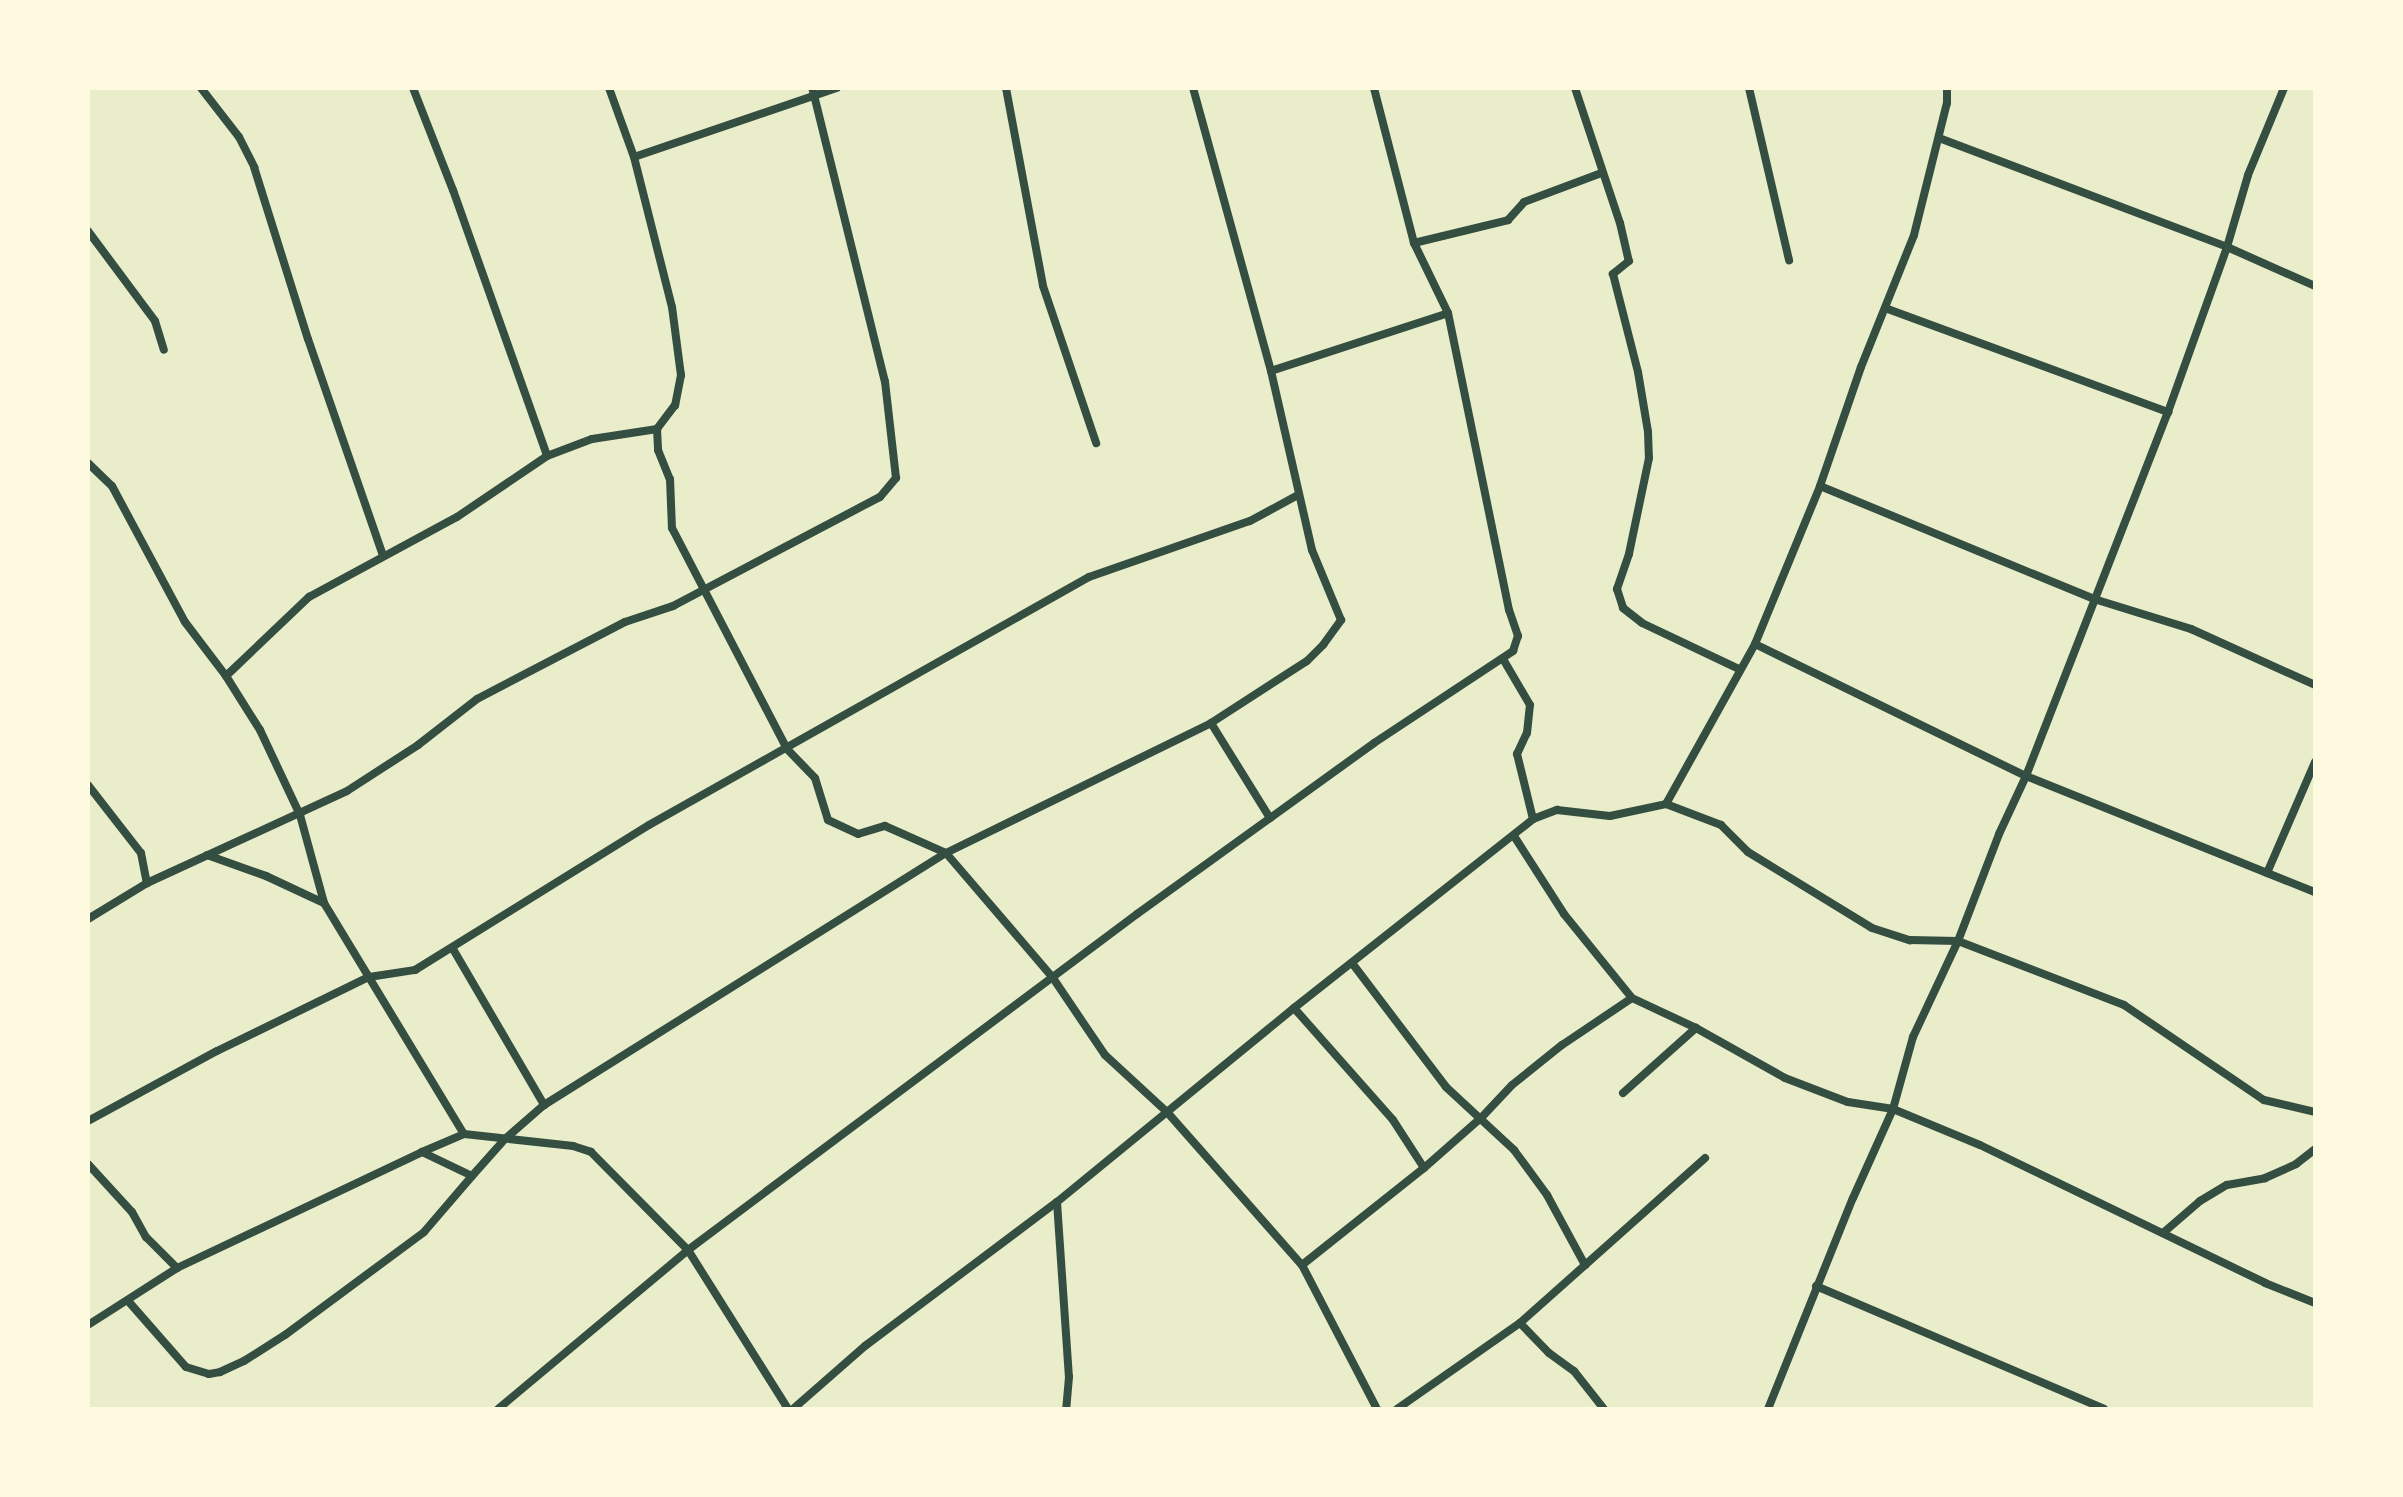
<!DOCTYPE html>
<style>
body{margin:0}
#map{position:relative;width:2403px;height:1497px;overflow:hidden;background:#e9edc9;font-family:"Asap Condensed",sans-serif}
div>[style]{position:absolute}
.minor>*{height:8px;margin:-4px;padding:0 4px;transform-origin:4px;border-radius:4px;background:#344e41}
span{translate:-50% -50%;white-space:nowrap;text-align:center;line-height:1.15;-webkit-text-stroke:6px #fefae0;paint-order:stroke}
.frame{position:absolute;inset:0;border:90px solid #fefae0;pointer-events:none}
</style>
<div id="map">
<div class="minor">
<div style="left:201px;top:88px;width:62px;rotate:52.2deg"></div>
<div style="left:239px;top:137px;width:34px;rotate:63deg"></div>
<div style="left:254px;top:167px;width:180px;rotate:72.6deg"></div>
<div style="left:308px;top:339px;width:230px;rotate:70.9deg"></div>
<div style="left:413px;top:88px;width:110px;rotate:68.6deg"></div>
<div style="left:453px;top:190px;width:282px;rotate:70.5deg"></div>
<div style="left:609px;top:88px;width:73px;rotate:70.1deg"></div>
<div style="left:634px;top:157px;width:155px;rotate:75.8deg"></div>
<div style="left:672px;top:307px;width:69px;rotate:82.5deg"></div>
<div style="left:681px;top:375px;width:31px;rotate:101deg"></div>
<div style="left:675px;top:405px;width:30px;rotate:127deg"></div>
<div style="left:657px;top:429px;width:21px;rotate:87deg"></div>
<div style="left:658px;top:450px;width:31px;rotate:68deg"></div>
<div style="left:670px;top:479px;width:49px;rotate:87.7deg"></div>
<div style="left:672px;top:528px;width:249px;rotate:62.5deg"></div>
<div style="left:787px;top:749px;width:40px;rotate:46deg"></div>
<div style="left:815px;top:778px;width:44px;rotate:72.8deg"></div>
<div style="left:828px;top:820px;width:33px;rotate:25deg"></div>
<div style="left:858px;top:834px;width:28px;rotate:-17deg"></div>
<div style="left:885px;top:826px;width:67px;rotate:23.9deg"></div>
<div style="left:946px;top:853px;width:165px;rotate:49.4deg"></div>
<div style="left:1053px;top:978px;width:93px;rotate:56deg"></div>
<div style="left:1105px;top:1055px;width:84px;rotate:42.6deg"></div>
<div style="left:1167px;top:1112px;width:204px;rotate:48.6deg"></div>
<div style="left:1302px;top:1265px;width:162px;rotate:62.5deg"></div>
<div style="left:1006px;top:88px;width:201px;rotate:79.4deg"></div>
<div style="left:1043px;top:286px;width:166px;rotate:71.3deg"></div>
<div style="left:1575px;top:88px;width:142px;rotate:71.6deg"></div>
<div style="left:1620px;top:223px;width:39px;rotate:77deg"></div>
<div style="left:1629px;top:261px;width:21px;rotate:141deg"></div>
<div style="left:1613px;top:274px;width:101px;rotate:75.7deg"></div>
<div style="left:1638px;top:372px;width:61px;rotate:80.5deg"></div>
<div style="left:1648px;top:432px;width:26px;rotate:88deg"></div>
<div style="left:1649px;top:458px;width:98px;rotate:101.8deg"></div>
<div style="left:1629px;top:554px;width:37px;rotate:109deg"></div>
<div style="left:1617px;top:589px;width:20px;rotate:72deg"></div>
<div style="left:1623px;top:608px;width:24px;rotate:38deg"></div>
<div style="left:1642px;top:623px;width:107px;rotate:25.4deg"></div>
<div style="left:1749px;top:88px;width:177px;rotate:76.9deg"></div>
<div style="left:1939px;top:138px;width:308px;rotate:20.7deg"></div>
<div style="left:2227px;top:247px;width:96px;rotate:23.9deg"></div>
<div style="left:634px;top:157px;width:214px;rotate:-18.8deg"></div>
<div style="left:88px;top:231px;width:112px;rotate:53.3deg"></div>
<div style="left:155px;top:321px;width:30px;rotate:73deg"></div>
<div style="left:1414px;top:243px;width:97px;rotate:-13.7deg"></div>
<div style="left:1508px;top:220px;width:24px;rotate:-48deg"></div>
<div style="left:1524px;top:202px;width:82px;rotate:-20.6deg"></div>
<div style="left:1885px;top:308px;width:302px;rotate:20.2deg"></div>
<div style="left:1271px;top:371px;width:186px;rotate:-18.1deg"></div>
<div style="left:88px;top:463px;width:33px;rotate:44deg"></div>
<div style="left:112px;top:486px;width:154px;rotate:61.8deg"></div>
<div style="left:185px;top:622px;width:68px;rotate:52.8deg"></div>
<div style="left:226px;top:676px;width:64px;rotate:57.8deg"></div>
<div style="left:260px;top:730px;width:94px;rotate:64.8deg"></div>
<div style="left:300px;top:815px;width:91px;rotate:74.7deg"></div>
<div style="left:324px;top:903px;width:270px;rotate:58.8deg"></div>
<div style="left:1820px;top:486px;width:296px;rotate:22.4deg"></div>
<div style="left:2094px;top:599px;width:102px;rotate:17.2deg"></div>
<div style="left:2191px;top:629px;width:136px;rotate:24.3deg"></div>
<div style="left:1755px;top:644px;width:171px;rotate:-67.6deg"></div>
<div style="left:1820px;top:486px;width:126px;rotate:-71deg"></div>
<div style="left:1861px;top:367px;width:142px;rotate:-68.1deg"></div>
<div style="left:1914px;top:235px;width:136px;rotate:-76deg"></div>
<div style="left:1947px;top:103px;width:15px;rotate:-90deg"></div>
<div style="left:226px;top:676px;width:115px;rotate:-43.6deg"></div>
<div style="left:309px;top:597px;width:168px;rotate:-28.4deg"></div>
<div style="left:457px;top:517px;width:109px;rotate:-34.1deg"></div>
<div style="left:547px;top:456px;width:48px;rotate:-20.7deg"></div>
<div style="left:592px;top:439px;width:66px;rotate:-8.7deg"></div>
<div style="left:1211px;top:723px;width:112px;rotate:58.2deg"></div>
<div style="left:88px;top:785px;width:86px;rotate:52.1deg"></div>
<div style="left:141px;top:853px;width:31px;rotate:79deg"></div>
<div style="left:1666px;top:804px;width:183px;rotate:-60.9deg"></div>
<div style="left:1755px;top:644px;width:301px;rotate:26deg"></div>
<div style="left:2026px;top:776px;width:311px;rotate:21.9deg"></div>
<div style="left:1533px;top:819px;width:26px;rotate:-21deg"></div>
<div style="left:1557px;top:810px;width:53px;rotate:6.5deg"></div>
<div style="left:1610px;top:816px;width:57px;rotate:-12.1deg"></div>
<div style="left:1666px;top:804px;width:59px;rotate:20.9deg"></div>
<div style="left:1721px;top:825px;width:38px;rotate:45deg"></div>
<div style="left:1748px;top:852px;width:145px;rotate:31.5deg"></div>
<div style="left:1872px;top:928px;width:40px;rotate:18deg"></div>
<div style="left:1910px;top:940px;width:48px;rotate:1.2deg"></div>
<div style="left:1958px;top:941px;width:178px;rotate:21.1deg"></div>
<div style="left:2124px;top:1005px;width:169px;rotate:34.2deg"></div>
<div style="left:2264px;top:1100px;width:52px;rotate:13.2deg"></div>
<div style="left:1514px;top:836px;width:93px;rotate:57.3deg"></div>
<div style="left:1564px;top:914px;width:108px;rotate:51deg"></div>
<div style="left:1632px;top:998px;width:71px;rotate:25.1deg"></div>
<div style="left:1696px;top:1028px;width:102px;rotate:29.3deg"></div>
<div style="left:1785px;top:1078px;width:67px;rotate:20.9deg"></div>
<div style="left:1848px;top:1102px;width:46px;rotate:8.8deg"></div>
<div style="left:1893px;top:1109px;width:94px;rotate:22.5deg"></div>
<div style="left:1980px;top:1145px;width:317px;rotate:25.8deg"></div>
<div style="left:2265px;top:1283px;width:54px;rotate:21.8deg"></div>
<div style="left:207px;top:855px;width:63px;rotate:19.6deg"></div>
<div style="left:266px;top:876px;width:64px;rotate:25deg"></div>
<div style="left:2267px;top:873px;width:121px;rotate:-66.6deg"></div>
<div style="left:88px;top:919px;width:69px;rotate:-31.4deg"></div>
<div style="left:147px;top:883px;width:220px;rotate:-24.7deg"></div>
<div style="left:347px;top:791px;width:85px;rotate:-32.9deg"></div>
<div style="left:418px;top:745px;width:75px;rotate:-37.9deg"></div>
<div style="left:477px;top:699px;width:167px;rotate:-27.5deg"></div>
<div style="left:625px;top:622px;width:51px;rotate:-18.4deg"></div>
<div style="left:673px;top:606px;width:234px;rotate:-27.8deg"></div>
<div style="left:880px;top:497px;width:25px;rotate:-50deg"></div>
<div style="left:896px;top:478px;width:97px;rotate:-96.5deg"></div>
<div style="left:885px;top:382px;width:303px;rotate:-103.9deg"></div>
<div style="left:453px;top:949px;width:181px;rotate:59.7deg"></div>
<div style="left:1352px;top:963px;width:156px;rotate:52.8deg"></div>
<div style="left:1446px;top:1087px;width:93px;rotate:42.8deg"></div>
<div style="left:1514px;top:1150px;width:56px;rotate:53.7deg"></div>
<div style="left:1547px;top:1195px;width:80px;rotate:61.5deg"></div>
<div style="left:1294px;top:1008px;width:149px;rotate:48.5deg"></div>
<div style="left:1393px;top:1120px;width:57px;rotate:57.1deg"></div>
<div style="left:1623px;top:1093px;width:98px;rotate:-41.7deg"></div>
<div style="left:88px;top:1121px;width:147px;rotate:-28.5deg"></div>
<div style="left:217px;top:1051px;width:169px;rotate:-26deg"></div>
<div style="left:369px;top:977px;width:47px;rotate:-8.7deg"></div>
<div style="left:415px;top:970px;width:275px;rotate:-31.8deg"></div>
<div style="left:649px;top:825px;width:505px;rotate:-29.41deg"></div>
<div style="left:1089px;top:577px;width:170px;rotate:-19.2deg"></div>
<div style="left:1250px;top:521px;width:55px;rotate:-28.4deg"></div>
<div style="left:422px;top:1152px;width:46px;rotate:-23.2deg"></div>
<div style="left:464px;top:1134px;width:110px;rotate:6.3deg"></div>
<div style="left:573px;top:1146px;width:19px;rotate:18deg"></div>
<div style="left:591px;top:1152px;width:138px;rotate:45.3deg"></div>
<div style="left:688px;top:1250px;width:561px;rotate:-36.81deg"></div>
<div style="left:1137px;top:914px;width:292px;rotate:-35.8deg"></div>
<div style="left:1374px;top:743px;width:167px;rotate:-33.5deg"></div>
<div style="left:1513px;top:651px;width:16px;rotate:-72deg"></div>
<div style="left:1518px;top:636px;width:28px;rotate:-109deg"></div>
<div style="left:1509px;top:610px;width:303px;rotate:-101.6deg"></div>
<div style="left:1448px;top:313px;width:78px;rotate:-115.9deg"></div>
<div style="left:1414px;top:243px;width:160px;rotate:-104.5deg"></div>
<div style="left:88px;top:1164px;width:65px;rotate:47.5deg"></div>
<div style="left:132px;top:1212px;width:29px;rotate:61deg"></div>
<div style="left:146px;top:1237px;width:44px;rotate:45deg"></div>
<div style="left:1057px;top:1202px;width:175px;rotate:86.1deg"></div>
<div style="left:1069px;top:1377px;width:32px;rotate:95deg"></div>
<div style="left:2163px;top:1233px;width:49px;rotate:-40.9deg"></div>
<div style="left:2200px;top:1201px;width:31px;rotate:-31deg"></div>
<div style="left:2227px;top:1185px;width:39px;rotate:-10deg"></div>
<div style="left:2265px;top:1178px;width:34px;rotate:-24deg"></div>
<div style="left:2296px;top:1164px;width:24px;rotate:-38deg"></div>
<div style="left:1302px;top:1265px;width:156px;rotate:-38.5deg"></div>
<div style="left:1424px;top:1168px;width:76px;rotate:-41.3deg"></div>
<div style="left:1481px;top:1118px;width:45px;rotate:-46.8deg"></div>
<div style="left:1512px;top:1085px;width:64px;rotate:-38.7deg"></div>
<div style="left:1562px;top:1045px;width:84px;rotate:-33.9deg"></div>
<div style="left:1816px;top:1286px;width:313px;rotate:23.1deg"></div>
<div style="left:129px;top:1302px;width:86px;rotate:48.8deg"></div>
<div style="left:186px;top:1367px;width:24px;rotate:17deg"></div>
<div style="left:209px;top:1374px;width:11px;rotate:-10deg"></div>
<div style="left:220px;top:1372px;width:26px;rotate:-25deg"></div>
<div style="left:244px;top:1361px;width:49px;rotate:-32.4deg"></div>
<div style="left:285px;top:1335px;width:173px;rotate:-36.5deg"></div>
<div style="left:424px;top:1232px;width:74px;rotate:-49.4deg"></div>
<div style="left:1520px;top:1323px;width:42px;rotate:46deg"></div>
<div style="left:1549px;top:1353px;width:31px;rotate:36deg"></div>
<div style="left:1574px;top:1371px;width:48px;rotate:51.7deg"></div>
<div style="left:88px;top:1325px;width:106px;rotate:-32.6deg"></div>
<div style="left:177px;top:1268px;width:271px;rotate:-25.3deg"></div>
<div style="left:422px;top:1152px;width:55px;rotate:25.6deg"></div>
<div style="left:472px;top:1176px;width:50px;rotate:-48.3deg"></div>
<div style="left:505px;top:1139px;width:52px;rotate:-41.1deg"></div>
<div style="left:544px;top:1105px;width:474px;rotate:-32.1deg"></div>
<div style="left:946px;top:853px;width:295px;rotate:-26.1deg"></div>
<div style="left:1211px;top:723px;width:114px;rotate:-32.9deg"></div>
<div style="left:1307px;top:661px;width:23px;rotate:-45deg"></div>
<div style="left:1323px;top:645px;width:31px;rotate:-54deg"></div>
<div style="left:1341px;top:620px;width:76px;rotate:-112.5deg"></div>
<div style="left:1312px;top:550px;width:184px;rotate:-102.9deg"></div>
<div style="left:1271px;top:371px;width:294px;rotate:-105.4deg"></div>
<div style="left:498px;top:1409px;width:248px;rotate:-39.9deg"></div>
<div style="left:688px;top:1250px;width:188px;rotate:57.8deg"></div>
<div style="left:793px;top:1409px;width:96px;rotate:-41.2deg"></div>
<div style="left:865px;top:1346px;width:240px;rotate:-36.9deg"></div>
<div style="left:1057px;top:1202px;width:306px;rotate:-39.3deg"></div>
<div style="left:1294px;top:1008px;width:305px;rotate:-38.3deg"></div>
<div style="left:1533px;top:819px;width:67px;rotate:-103.8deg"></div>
<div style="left:1517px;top:754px;width:23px;rotate:-65deg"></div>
<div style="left:1527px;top:733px;width:28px;rotate:-84deg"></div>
<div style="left:1530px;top:705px;width:53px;rotate:-120.4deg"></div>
<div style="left:1397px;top:1409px;width:150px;rotate:-35deg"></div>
<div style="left:1520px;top:1323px;width:248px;rotate:-41.7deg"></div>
<div style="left:1768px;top:1409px;width:227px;rotate:-68.1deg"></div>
<div style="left:1853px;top:1198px;width:98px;rotate:-65.8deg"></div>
<div style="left:1893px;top:1109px;width:75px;rotate:-74.5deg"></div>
<div style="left:1913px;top:1037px;width:106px;rotate:-64.9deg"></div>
<div style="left:1958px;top:941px;width:115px;rotate:-69deg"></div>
<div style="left:1999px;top:834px;width:64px;rotate:-65deg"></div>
<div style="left:2026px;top:776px;width:391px;rotate:-68.7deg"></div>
<div style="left:2168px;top:412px;width:175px;rotate:-70.3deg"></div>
<div style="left:2227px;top:247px;width:75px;rotate:-73.7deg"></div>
<div style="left:2248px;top:175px;width:94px;rotate:-67.5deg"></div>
</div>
<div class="frame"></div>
</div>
